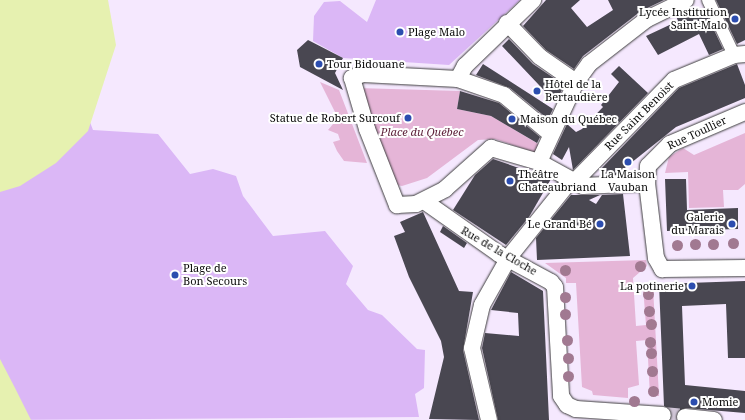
<!DOCTYPE html>
<meta charset="utf-8">
<style>
body{margin:0}
#map{position:relative;width:745px;height:420px;overflow:hidden;background:#f5e8fe;font-family:"Noto Serif",serif}
div>[style]{position:absolute}
.green>*{inset:0;background:#e5b5d7}
.sand>*{inset:0;background:#dbb7f6}
.water>*{inset:0;background:#e6f1b0}
.building>*{inset:0;background:#494751}
.minor-tunnel>*{height:16px;margin-top:-8px;transform-origin:0;background:repeating-linear-gradient(90deg,#d2c7d9 0 16px,transparent 0 24px)}
.roads{filter:drop-shadow(0 0 1px #3d3d3d) drop-shadow(0 0 1px #3d3d3d)}
.pedestrian>*{height:12px;margin:-6px;padding:0 6px;transform-origin:6px;border-radius:6px;background:#fff}
.minor>*{height:16px;margin:-8px;padding:0 8px;transform-origin:8px;border-radius:8px;background:#fff}
.trees>*{width:11px;height:11px;margin:-5.5px;border-radius:50%;background:#a17991}
.dots>*{width:11px;height:11px;translate:-50% -50%;box-sizing:border-box;border:2px solid #fff;border-radius:50%}
span{translate:-50% -50%;white-space:nowrap;text-align:center;line-height:1.15;-webkit-text-stroke:4px #fff;paint-order:stroke}
.poi-label{font-size:11px;color:#0a0a0a}
.right{translate:-100% -50%;text-align:right}
.left{translate:0 -50%;text-align:left}
.street-label{font-size:11px;color:#0a0a0a}
.park-label{font-size:11px;color:#5c1f38;font-style:italic}
</style>
<div id="map">
<div class="green">
<div style="clip-path:polygon(320px 82px,339px 90px,367px 163px,344px 161px,337px 151px,333px 142px,340px 140px,338px 134px,328px 130px,338px 118px)"></div>
<div style="clip-path:polygon(357px 88px,460px 91px,457px 109px,491px 116px,540px 145px,536px 153px,495px 139px,478px 140px,427px 178px,402px 186px,397px 185px)"></div>
<div style="clip-path:polygon(745px 133px,745px 184px,738px 190px,723px 190px,724px 207px,689px 208px,688px 172px,665px 173px,669px 157px,683px 148px,694px 155px)"></div>
<div style="clip-path:polygon(646px 260px,647px 266px,633px 278px,636px 326px,646px 325px,643px 287px,653px 287px,659px 396px,650px 396px,647px 340px,636px 341px,639px 385px,628px 388px,628px 398px,593px 395px,592px 391px,582px 387px,576px 283px,566px 283px,566px 278px,545px 263px)"></div>
</div>
<div class="sand">
<div style="clip-path:polygon(0 0,43px 0,93px 130px,158px 134px,190px 174px,213px 169px,236px 176px,243px 196px,273px 236px,325px 231px,353px 266px,346px 284px,368px 310px,382px 315px,417px 349px,425px 350px,424px 388px,415px 394px,419px 417px,0 420px)"></div>
<div style="clip-path:polygon(376px 0,520px 0,449px 65px,343px 58px,313px 41px,314px 16px,324px 2px,340px 1px,367px 22px)"></div>
</div>
<div class="water">
<div style="clip-path:polygon(0 0,108px 0,116px 45px,88px 131px,56px 163px,20px 186px,0 192px)"></div>
<div style="clip-path:polygon(0 359px,15px 388px,31px 420px,0 420px)"></div>
</div>
<div class="building">
<div style="clip-path:polygon(546px 0,580px 0,571px 8px,587px 27px,613px 10px,608px 0,664px 0,641px 11px,583px 56px,574px 69px,546px 50px,523px 26px)"></div>
<div style="clip-path:polygon(716px 0,745px 0,745px 40px,737px 44px)"></div>
<div style="clip-path:polygon(688px 9px,691px 15px,704px 9px,723px 49px,709px 55px,699px 34px,658px 55px,646px 36px,678px 21px,676px 16px)"></div>
<div style="clip-path:polygon(509px 39px,533px 64px,564px 85px,556px 103px,502px 46px)"></div>
<div style="clip-path:polygon(308px 40px,343px 58px,335px 73px,343px 90px,300px 67px,297px 50px)"></div>
<div style="clip-path:polygon(483px 64px,553px 109px,548px 119px,510px 88px,476px 75px)"></div>
<div style="clip-path:polygon(737px 64px,745px 85px,745px 98px,676px 127px,616px 175px,606px 175px,599px 171px,679px 88px)"></div>
<div style="clip-path:polygon(619px 66px,648px 93px,573px 170px,569px 147px,562px 160px,553px 154px,567px 124px,576px 132px,582px 129px,603px 107px,601px 105px,619px 82px,611px 74px)"></div>
<div style="clip-path:polygon(460px 91px,499px 103px,540px 137px,537px 143px,491px 116px,457px 109px)"></div>
<div style="clip-path:polygon(493px 159px,551px 179px,529px 217px,506px 245px,453px 210px,475px 175px)"></div>
<div style="clip-path:polygon(665px 179px,686px 179px,687px 210px,738px 208px,738px 229px,667px 231px)"></div>
<div style="clip-path:polygon(623px 194px,630px 256px,537px 260px,536px 238px,571px 195px,600px 195px,589px 200px,596px 204px,602px 195px)"></div>
<div style="clip-path:polygon(423px 212px,459px 291px,473px 292px,463px 350px,479px 420px,429px 419px,444px 357px,441px 341px,409px 277px,394px 236px,405px 232px,400px 222px)"></div>
<div style="clip-path:polygon(443px 226px,467px 243px,464px 248px,440px 232px)"></div>
<div style="clip-path:polygon(511px 272px,543px 291px,549px 420px,498px 420px,482px 348px,485px 333px,519px 336px,518px 313px,491px 310px)"></div>
<div style="clip-path:polygon(745px 281px,745px 358px,728px 358px,726px 304px,682px 306px,685px 385px,745px 391px,745px 413px,686px 408px,678px 411px,676px 420px,671px 420px,671px 410px,664px 406px,659px 284px)"></div>
</div>
<div class="minor-tunnel">
<div style="left:663px;top:415px;width:22px;rotate:5deg"></div>
</div>
<div class="roads">
<div class="pedestrian">
<div style="left:708px;top:0;width:61px;rotate:64.7deg"></div>
</div>
<div class="minor">
<div style="left:507px;top:23px;width:47px;rotate:45.9deg"></div>
<div style="left:540px;top:57px;width:44px;rotate:34.8deg"></div>
<div style="left:458px;top:79px;width:15px;rotate:-62deg"></div>
<div style="left:465px;top:66px;width:95px;rotate:-44.1deg"></div>
<div style="left:745px;top:112px;width:82px;rotate:156.9deg"></div>
<div style="left:670px;top:144px;width:31px;rotate:135deg"></div>
<div style="left:648px;top:166px;width:17px;rotate:93deg"></div>
<div style="left:647px;top:183px;width:76px;rotate:83.2deg"></div>
<div style="left:656px;top:258px;width:13px;rotate:61deg"></div>
<div style="left:662px;top:269px;width:83px;rotate:-0.7deg"></div>
<div style="left:551px;top:134px;width:61px;rotate:-140.3deg"></div>
<div style="left:504px;top:95px;width:49px;rotate:-160.8deg"></div>
<div style="left:458px;top:79px;width:95px;rotate:-177deg"></div>
<div style="left:363px;top:74px;width:12px;rotate:160deg"></div>
<div style="left:352px;top:78px;width:53px;rotate:73.6deg"></div>
<div style="left:367px;top:129px;width:82px;rotate:68.5deg"></div>
<div style="left:397px;top:205px;width:19px;rotate:-3deg"></div>
<div style="left:416px;top:204px;width:33px;rotate:-27deg"></div>
<div style="left:445px;top:189px;width:62px;rotate:-41.7deg"></div>
<div style="left:491px;top:148px;width:50px;rotate:16.3deg"></div>
<div style="left:539px;top:162px;width:50px;rotate:28.6deg"></div>
<div style="left:583px;top:186px;width:64px;rotate:-2.7deg"></div>
<div style="left:539px;top:162px;width:88px;rotate:-65.2deg"></div>
<div style="left:576px;top:82px;width:22px;rotate:-54deg"></div>
<div style="left:589px;top:64px;width:73px;rotate:-37.8deg"></div>
<div style="left:647px;top:19px;width:43px;rotate:-26deg"></div>
<div style="left:575px;top:181px;width:141px;rotate:-45.6deg"></div>
<div style="left:674px;top:80px;width:65px;rotate:-22.6deg"></div>
<div style="left:734px;top:55px;width:11px;rotate:-5deg"></div>
<div style="left:424px;top:201px;width:92px;rotate:35.2deg"></div>
<div style="left:499px;top:254px;width:59px;rotate:28.3deg"></div>
<div style="left:551px;top:282px;width:6px;rotate:51deg"></div>
<div style="left:555px;top:287px;width:109px;rotate:86.8deg"></div>
<div style="left:561px;top:396px;width:11px;rotate:56deg"></div>
<div style="left:567px;top:405px;width:10px;rotate:24deg"></div>
<div style="left:576px;top:409px;width:87px;rotate:3.9deg"></div>
<div style="left:685px;top:417px;width:29px;rotate:6deg"></div>
<div style="left:489px;top:420px;width:74px;rotate:-103.3deg"></div>
<div style="left:472px;top:348px;width:44px;rotate:-76.9deg"></div>
<div style="left:482px;top:305px;width:55px;rotate:-60.6deg"></div>
<div style="left:509px;top:257px;width:99px;rotate:-51.2deg"></div>
</div>
</div>
<div class="trees">
<div style="left:733px;top:243px"></div>
<div style="left:695px;top:244px"></div>
<div style="left:713px;top:244px"></div>
<div style="left:677px;top:245px"></div>
<div style="left:640px;top:266px"></div>
<div style="left:565px;top:270px"></div>
<div style="left:648px;top:294px"></div>
<div style="left:565px;top:297px"></div>
<div style="left:649px;top:311px"></div>
<div style="left:565px;top:314px"></div>
<div style="left:651px;top:324px"></div>
<div style="left:567px;top:340px"></div>
<div style="left:650px;top:342px"></div>
<div style="left:651px;top:353px"></div>
<div style="left:568px;top:358px"></div>
<div style="left:652px;top:371px"></div>
<div style="left:568px;top:376px"></div>
<div style="left:653px;top:391px"></div>
<div style="left:634px;top:401px"></div>
</div>
<div class="dots">
<div style="left:735px;top:19px;background:#2c4daf"></div>
<div style="left:400px;top:32px;background:#2c4daf"></div>
<div style="left:319px;top:64px;background:#2c4daf"></div>
<div style="left:537px;top:91px;background:#2c4daf"></div>
<div style="left:408px;top:118px;background:#2c4daf"></div>
<div style="left:512px;top:119px;background:#2c4daf"></div>
<div style="left:628px;top:162px;background:#2c4daf"></div>
<div style="left:510px;top:181px;background:#2c4daf"></div>
<div style="left:600px;top:224px;background:#2c4daf"></div>
<div style="left:732px;top:224px;background:#2c4daf"></div>
<div style="left:175px;top:275px;background:#2c4daf"></div>
<div style="left:692px;top:286px;background:#2c4daf"></div>
<div style="left:694px;top:402px;background:#2c4daf"></div>
</div>
<div class="poi-label">
<span class="right" style="left:727px;top:19px">Lycée Institution<br>Saint-Malo</span>
<span class="left" style="left:408px;top:32px">Plage Malo</span>
<span class="left" style="left:327px;top:64px">Tour Bidouane</span>
<span class="left" style="left:545px;top:91px">Hôtel de la<br>Bertaudière</span>
<span class="right" style="left:400px;top:118px">Statue de Robert Surcouf</span>
<span class="left" style="left:520px;top:119px">Maison du Québec</span>
<span class="left" style="left:518px;top:181px">Théâtre<br>Chateaubriand</span>
<span style="left:628px;top:181px">La Maison<br>Vauban</span>
<span class="right" style="left:724px;top:224px">Galerie<br>du Marais</span>
<span class="right" style="left:592px;top:224px">Le Grand Bé</span>
<span class="left" style="left:183px;top:275px">Plage de<br>Bon Secours</span>
<span class="right" style="left:684px;top:286px">La potinerie</span>
<span class="left" style="left:702px;top:402px">Momie</span>
</div>
<div class="street-label">
<span style="left:639px;top:116px;rotate:-45deg">Rue Saint Benoist</span>
<span style="left:697px;top:133px;rotate:-25deg">Rue Toullier</span>
<span style="left:499px;top:251px;rotate:30deg">Rue de la Cloche</span>
</div>
<div class="park-label">
<span style="left:422px;top:132px">Place du Québec</span>
</div>
</div>
